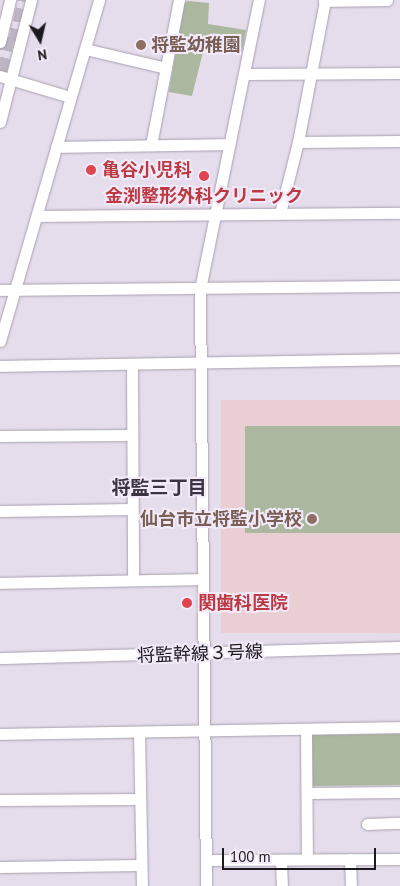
<!DOCTYPE html>
<meta charset="utf-8">
<style>
body{margin:0}
#map{position:relative;width:400px;height:886px;overflow:hidden;background:#e5dcec;font-family:"PT Sans","Noto Sans JP",sans-serif}
div>[style]{position:absolute}
.education>*{inset:0;background:#e9cfd4;transform-origin:0 0}
.green>*{inset:0;background:#abb79e;transform-origin:0 0}
.major-tunnel>*{height:14px;margin-top:-7px;transform-origin:0;background:repeating-linear-gradient(90deg,#bdb5c3 0 14px,transparent 0 21px)}
.roads{filter:drop-shadow(0 0 1px #a8a0ae) drop-shadow(0 0 1px #a8a0ae)}
.minor>*{height:11px;margin:-5.5px;padding:0 5.5px;transform-origin:5.5px;border-radius:5.5px;background:#fff}
.dots>*{width:14px;height:14px;translate:-50% -50%;box-sizing:border-box;border:2px solid #f2eaf9;border-radius:50%}
span{translate:-50% -50%;white-space:nowrap;text-align:center;line-height:1.15;-webkit-text-stroke:4px #f2eaf9;paint-order:stroke}
.education-label{font-size:18px;color:#785e54;font-weight:700}
.left{translate:0 -50%;text-align:left}
.right{translate:-100% -50%;text-align:right}
.health-label{font-size:18px;color:#be3a42;font-weight:700}
.street-label{font-size:18px;color:#1d1a1f}
.neighbourhood-label{font-size:19px;color:#3c3541;font-weight:700}
.north{position:absolute;left:15px;top:15px;width:50px;height:50px;-webkit-text-stroke:4px #f2eaf9;paint-order:stroke;rotate:171deg;font-size:14px;font-weight:700;line-height:20px;text-align:center;color:#1d1a1f}
.north::after{content:'';display:block;margin:auto;width:18px;height:22px;background:#1d1a1f;clip-path:polygon(50% 0,100% 100%,50% 72%,0 100%)}
.scale{position:absolute;left:222px;top:848px;width:154px;height:22px;box-sizing:border-box;border:2px solid #1d1a1f;border-top:0;padding-left:6px;font-size:15px;line-height:18px;white-space:nowrap;color:#1d1a1f;-webkit-text-stroke:4px #f2eaf9;paint-order:stroke}
</style>
<div id="map">
<div class="education">
<div style="left:400px;top:400px;width:233px;height:179px;rotate:90deg"></div>
</div>
<div class="green">
<div style="clip-path:polygon(188px 1px,209px 3px,208px 24px,246px 30px,242px 52px,205px 44px,192px 96px,169px 92px,184px 3px)"></div>
<div style="left:400px;top:426px;width:107px;height:155px;rotate:90deg"></div>
<div style="clip-path:polygon(400px 734px,400px 785px,312px 786px,309px 783px,311px 735px)"></div>
</div>
<div class="major-tunnel">
<div style="left:15px;top:43px;width:44px;rotate:-76.9deg"></div>
<div style="left:0;top:71px;width:44px;rotate:-76.9deg"></div>
</div>
<div class="roads">
<div class="minor">
<div style="left:324px;top:1px;width:63px;rotate:-0.9deg"></div>
<div style="left:0;top:42px;width:43px;rotate:-76.6deg"></div>
<div style="left:85px;top:49px;width:83px;rotate:13.2deg"></div>
<div style="left:245px;top:74px;width:155px;rotate:-0.4deg"></div>
<div style="left:0;top:76px;width:73px;rotate:16.7deg"></div>
<div style="left:0;top:122px;width:126px;rotate:-75.7deg"></div>
<div style="left:298px;top:142px;width:102px;rotate:-0.6deg"></div>
<div style="left:151px;top:145px;width:148px;rotate:-79.1deg"></div>
<div style="left:56px;top:147px;width:173px;rotate:-1deg"></div>
<div style="left:280px;top:213px;width:73px;rotate:-75.8deg"></div>
<div style="left:298px;top:142px;width:145px;rotate:-79.2deg"></div>
<div style="left:37px;top:216px;width:363px;rotate:-0.5deg"></div>
<div style="left:0;top:290px;width:400px;rotate:-0.6deg"></div>
<div style="left:0;top:341px;width:355px;rotate:-73.8deg"></div>
<div style="left:132px;top:364px;width:216px;rotate:89.7deg"></div>
<div style="left:0;top:366px;width:400px;rotate:-1deg"></div>
<div style="left:0;top:436px;width:130px;rotate:-0.4deg"></div>
<div style="left:0;top:511px;width:132px;rotate:-0.9deg"></div>
<div style="left:0;top:583px;width:202px;rotate:-1.1deg"></div>
<div style="left:0;top:658px;width:400px;rotate:-1.6deg"></div>
<div style="left:306px;top:729px;width:130px;rotate:89.6deg"></div>
<div style="left:139px;top:733px;width:153px;rotate:88.9deg"></div>
<div style="left:0;top:734px;width:400px;rotate:-1deg"></div>
<div style="left:307px;top:793px;width:93px;rotate:-0.6deg"></div>
<div style="left:0;top:800px;width:140px;rotate:-0.4deg"></div>
<div style="left:367px;top:824px;width:33px;rotate:-2deg"></div>
<div style="left:350px;top:859px;width:27px;rotate:88deg"></div>
<div style="left:206px;top:860px;width:194px;rotate:-0.3deg"></div>
<div style="left:281px;top:860px;width:26px;rotate:88deg"></div>
<div style="left:0;top:867px;width:141px;rotate:-0.8deg"></div>
<div style="left:206px;top:886px;width:597px;rotate:-90.58deg"></div>
<div style="left:200px;top:289px;width:295px;rotate:-78.5deg"></div>
</div>
</div>
<div class="dots">
<div style="left:141px;top:45px;background:#8d6e63"></div>
<div style="left:91px;top:170px;background:#e0444e"></div>
<div style="left:204px;top:176px;background:#e0444e"></div>
<div style="left:312px;top:519px;background:#8d6e63"></div>
<div style="left:187px;top:603px;background:#e0444e"></div>
</div>
<div class="education-label">
<span class="left" style="left:151px;top:45px">将監幼稚園</span>
<span class="right" style="left:302px;top:519px">仙台市立将監小学校</span>
</div>
<div class="health-label">
<span class="left" style="left:102px;top:170px">亀谷小児科</span>
<span style="left:204px;top:196px">金渕整形外科クリニック</span>
<span class="left" style="left:198px;top:603px">関歯科医院</span>
</div>
<div class="street-label">
<span style="left:200px;top:654px;rotate:-2deg">将監幹線３号線</span>
</div>
<div class="neighbourhood-label">
<span style="left:159px;top:488px">将監三丁目</span>
</div>
<div class="north">N</div>
<div class="scale">100 m</div>
</div>
